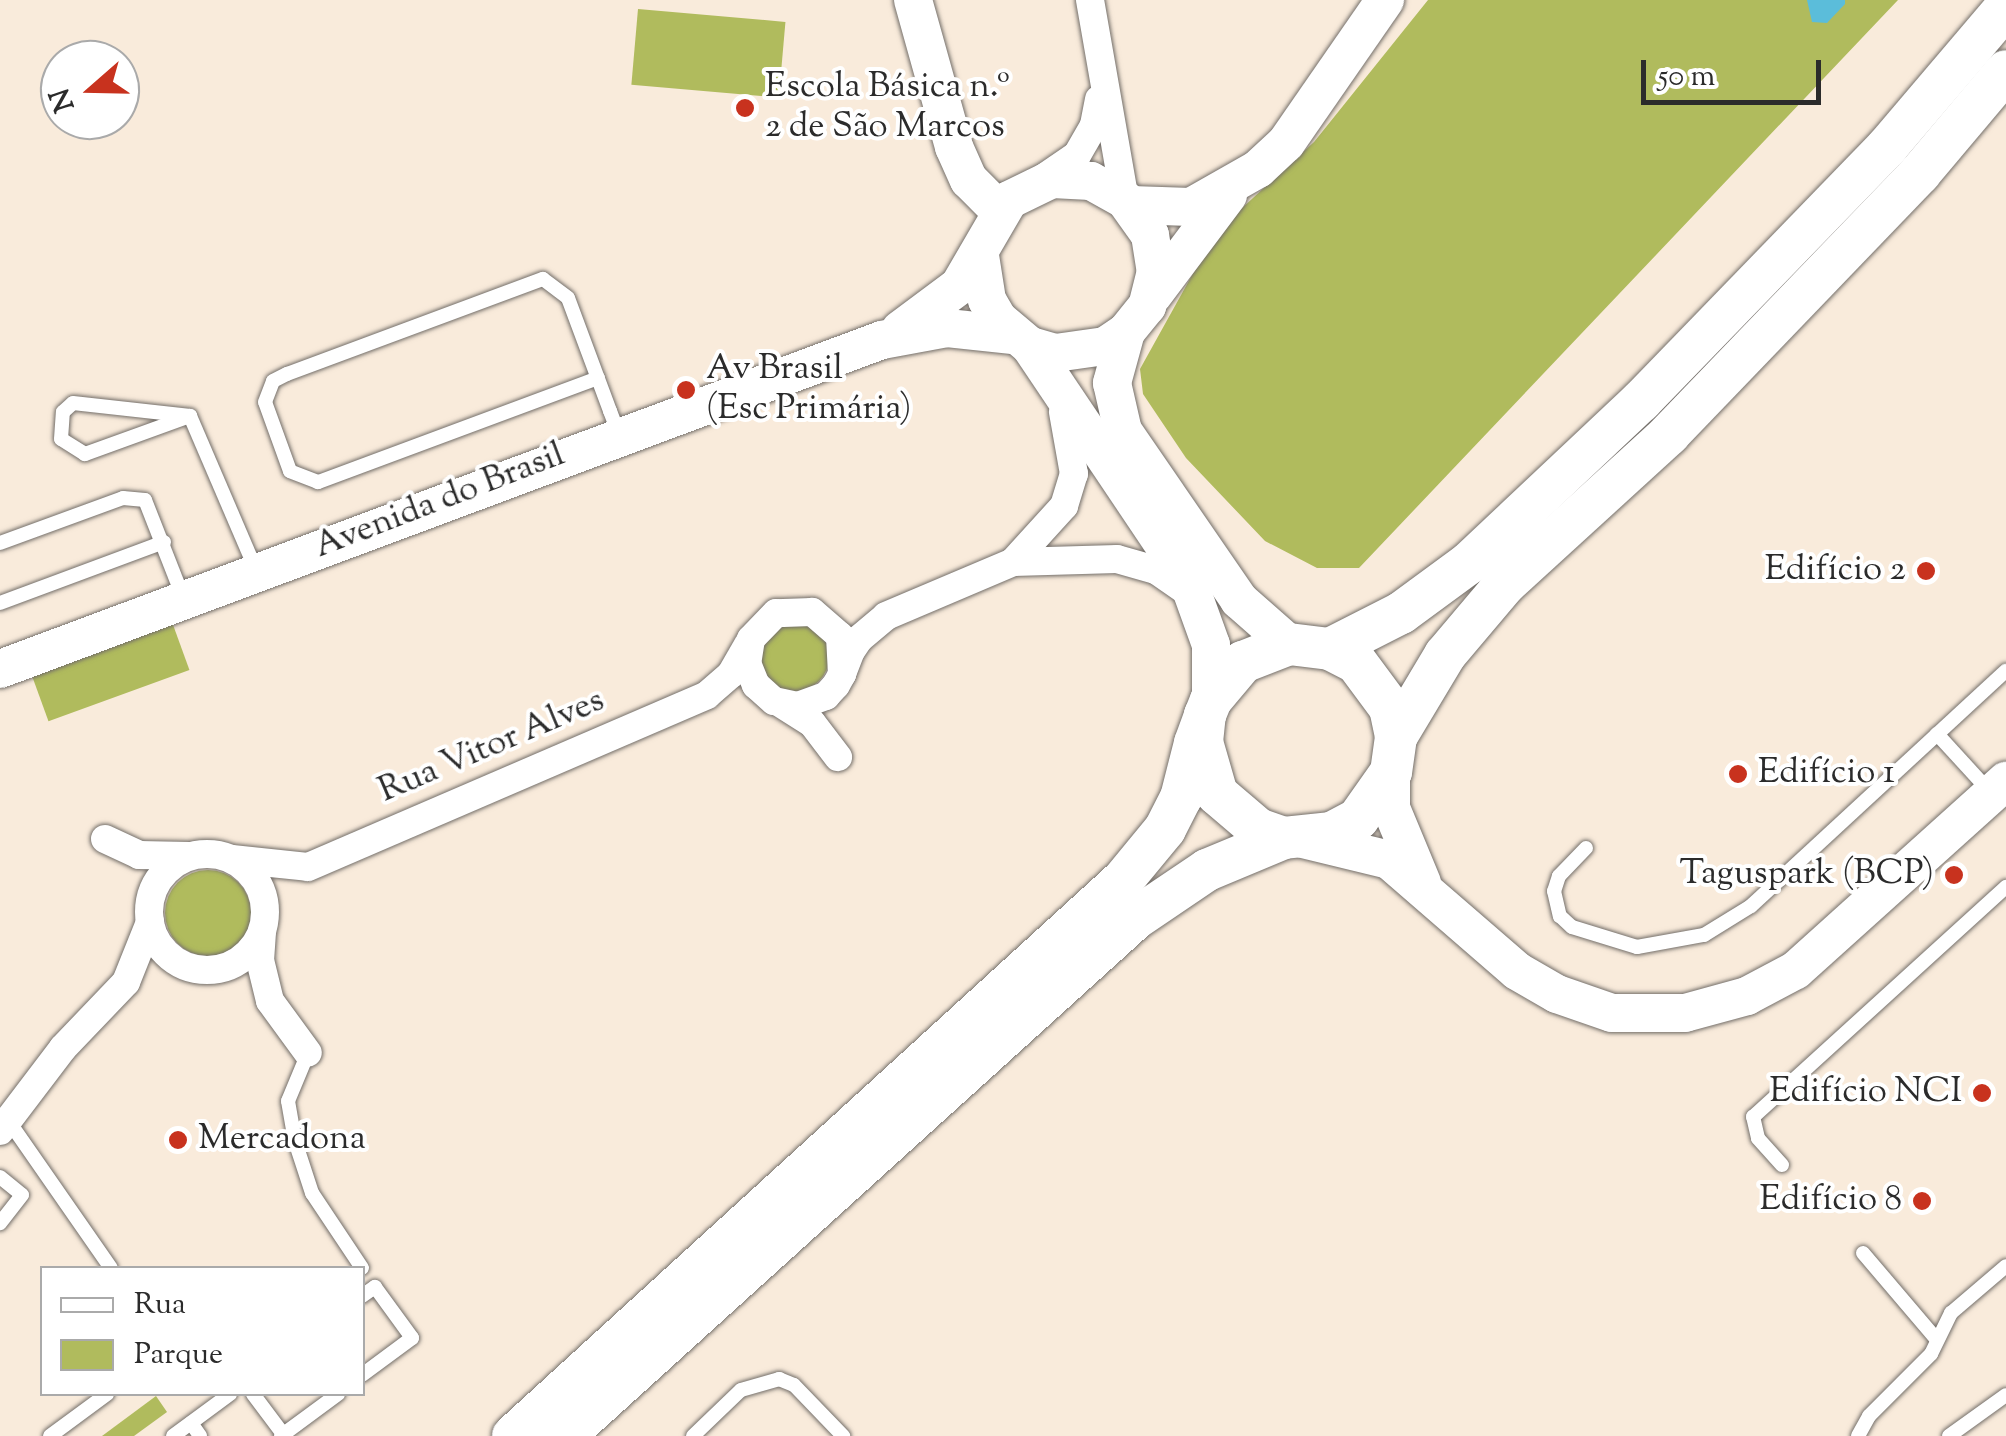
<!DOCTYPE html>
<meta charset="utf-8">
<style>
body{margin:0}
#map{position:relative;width:2006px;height:1436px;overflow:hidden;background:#f9ebdb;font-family:"Sorts Mill Goudy",serif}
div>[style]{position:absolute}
.green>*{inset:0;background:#b0bb5d;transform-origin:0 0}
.round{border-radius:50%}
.water>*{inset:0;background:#5bbdda}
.roads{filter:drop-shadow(0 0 2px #736e69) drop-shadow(0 0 2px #736e69)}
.lane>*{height:14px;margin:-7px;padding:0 7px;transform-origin:7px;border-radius:7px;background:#fff}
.street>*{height:28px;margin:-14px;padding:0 14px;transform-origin:14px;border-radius:14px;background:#fff}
.street>.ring{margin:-14px;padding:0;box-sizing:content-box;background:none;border:28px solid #fff;border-radius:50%}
.secondary>*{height:38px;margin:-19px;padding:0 19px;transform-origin:19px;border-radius:19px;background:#fff}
.primary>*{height:42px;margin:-21px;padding:0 21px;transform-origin:21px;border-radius:21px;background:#fff}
.dots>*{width:28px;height:28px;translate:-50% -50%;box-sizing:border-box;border:5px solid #fff;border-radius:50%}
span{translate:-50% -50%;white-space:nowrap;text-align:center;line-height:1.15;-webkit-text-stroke:8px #fff;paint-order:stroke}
.poi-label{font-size:35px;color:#2b2b2b}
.left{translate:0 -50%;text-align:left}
.right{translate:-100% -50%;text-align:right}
.street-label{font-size:35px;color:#2b2b2b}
.legend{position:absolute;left:40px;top:1266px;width:325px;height:130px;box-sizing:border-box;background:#fff;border:2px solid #aaa;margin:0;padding:12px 18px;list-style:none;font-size:30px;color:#2b2b2b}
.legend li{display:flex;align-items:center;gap:20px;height:50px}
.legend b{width:50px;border:2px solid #aaa}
.north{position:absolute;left:40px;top:40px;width:100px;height:100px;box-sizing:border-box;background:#fff;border:2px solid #aaa;border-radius:50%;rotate:250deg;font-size:28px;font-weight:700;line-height:40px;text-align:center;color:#2b2b2b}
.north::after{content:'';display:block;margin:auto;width:35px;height:45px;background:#c8321e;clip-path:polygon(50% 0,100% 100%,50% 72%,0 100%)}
.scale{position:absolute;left:1641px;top:60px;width:180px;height:45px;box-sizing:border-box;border:5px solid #2b2b2b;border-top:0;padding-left:12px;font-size:30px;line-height:35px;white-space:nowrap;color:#2b2b2b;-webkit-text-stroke:8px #fff;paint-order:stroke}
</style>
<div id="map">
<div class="green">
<div style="clip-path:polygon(1428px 0,1898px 0,1359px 568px,1317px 568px,1265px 541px,1186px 458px,1143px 394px,1140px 369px,1216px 232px,1314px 142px)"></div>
<div style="left:638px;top:9px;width:148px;height:76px;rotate:5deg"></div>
<div style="left:172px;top:622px;width:51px;height:150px;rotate:70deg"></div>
<div class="round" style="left:761px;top:623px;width:68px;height:68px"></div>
<div class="round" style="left:165px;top:870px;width:86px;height:86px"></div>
<div style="clip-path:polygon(156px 1396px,167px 1412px,134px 1436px,102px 1436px)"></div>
</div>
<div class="water">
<div style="clip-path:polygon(1807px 0,1845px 0,1845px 4px,1827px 23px,1812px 22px)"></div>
</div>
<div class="roads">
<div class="lane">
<div style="left:598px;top:378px;width:299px;rotate:159.6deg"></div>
<div style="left:318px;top:482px;width:30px;rotate:-159deg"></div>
<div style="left:290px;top:471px;width:73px;rotate:-109.9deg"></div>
<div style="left:265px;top:402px;width:22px;rotate:-69deg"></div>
<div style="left:273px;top:381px;width:16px;rotate:-27deg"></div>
<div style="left:287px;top:374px;width:273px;rotate:-20.4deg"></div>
<div style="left:543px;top:279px;width:31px;rotate:37deg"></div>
<div style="left:568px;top:298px;width:121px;rotate:69.6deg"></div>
<div style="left:610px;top:411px;width:25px;rotate:69deg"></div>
<div style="left:190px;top:416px;width:112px;rotate:160.1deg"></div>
<div style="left:85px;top:454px;width:28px;rotate:-148deg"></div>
<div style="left:61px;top:439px;width:27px;rotate:-86deg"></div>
<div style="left:63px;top:412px;width:13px;rotate:-42deg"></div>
<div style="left:73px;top:403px;width:118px;rotate:6.3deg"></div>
<div style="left:190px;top:416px;width:168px;rotate:66.8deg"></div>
<div style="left:0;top:543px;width:131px;rotate:-20.1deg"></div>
<div style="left:123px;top:498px;width:22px;rotate:5deg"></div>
<div style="left:145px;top:500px;width:104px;rotate:68.6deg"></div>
<div style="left:0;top:603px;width:175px;rotate:-20.4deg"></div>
<div style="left:1937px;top:734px;width:80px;rotate:47.5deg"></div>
<div style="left:1586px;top:848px;width:39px;rotate:134deg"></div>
<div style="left:1559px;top:876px;width:16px;rotate:108deg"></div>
<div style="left:1554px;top:891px;width:26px;rotate:77deg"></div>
<div style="left:1560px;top:916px;width:16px;rotate:43deg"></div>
<div style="left:1572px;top:927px;width:68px;rotate:17.1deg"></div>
<div style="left:1637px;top:947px;width:68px;rotate:-10.2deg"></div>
<div style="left:1704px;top:935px;width:55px;rotate:-31.7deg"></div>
<div style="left:1751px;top:906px;width:347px;rotate:-42.7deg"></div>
<div style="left:308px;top:1053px;width:52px;rotate:112.6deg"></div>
<div style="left:288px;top:1101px;width:41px;rotate:80.1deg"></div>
<div style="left:295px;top:1141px;width:55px;rotate:71.9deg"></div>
<div style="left:312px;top:1193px;width:90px;rotate:56.3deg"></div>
<div style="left:8px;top:1120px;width:180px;rotate:55.2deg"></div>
<div style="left:1782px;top:1165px;width:36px;rotate:-132deg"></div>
<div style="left:1758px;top:1138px;width:22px;rotate:-103deg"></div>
<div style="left:1753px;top:1117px;width:342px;rotate:-42.3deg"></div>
<div style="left:0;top:1177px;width:28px;rotate:39deg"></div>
<div style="left:22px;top:1195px;width:36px;rotate:128deg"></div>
<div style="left:1863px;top:1253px;width:114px;rotate:49.6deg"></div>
<div style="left:362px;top:1296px;width:16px;rotate:-35deg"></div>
<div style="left:375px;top:1287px;width:63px;rotate:54deg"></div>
<div style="left:412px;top:1338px;width:62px;rotate:143.5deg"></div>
<div style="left:253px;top:1394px;width:50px;rotate:53.1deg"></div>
<div style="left:191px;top:1423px;width:16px;rotate:55deg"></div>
<div style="left:50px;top:1436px;width:71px;rotate:-36.4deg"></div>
<div style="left:173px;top:1436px;width:71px;rotate:-36.4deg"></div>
<div style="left:281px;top:1436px;width:71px;rotate:-36.4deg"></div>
<div style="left:693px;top:1436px;width:66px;rotate:-43.8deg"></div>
<div style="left:741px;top:1390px;width:40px;rotate:-16deg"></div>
<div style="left:779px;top:1379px;width:16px;rotate:22deg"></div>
<div style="left:794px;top:1385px;width:71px;rotate:46.1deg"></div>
<div style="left:1858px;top:1436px;width:23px;rotate:-61deg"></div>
<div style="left:1869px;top:1416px;width:88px;rotate:-45deg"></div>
<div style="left:1931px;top:1354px;width:46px;rotate:-64deg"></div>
<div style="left:1951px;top:1313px;width:72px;rotate:-40.5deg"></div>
<div style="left:1949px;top:1436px;width:70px;rotate:-35.7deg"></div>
</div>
<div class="street">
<div style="left:1090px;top:0;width:203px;rotate:80.1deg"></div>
<div style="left:1039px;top:181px;width:46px;rotate:-34.4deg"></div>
<div style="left:1077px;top:155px;width:34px;rotate:-60deg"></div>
<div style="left:1094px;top:125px;width:26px;rotate:-79deg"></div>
<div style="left:1013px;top:562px;width:76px;rotate:-47.7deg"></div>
<div style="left:1064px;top:506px;width:34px;rotate:-73deg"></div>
<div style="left:1074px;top:474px;width:63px;rotate:-100.1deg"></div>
<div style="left:842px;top:674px;width:38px;rotate:-93deg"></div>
<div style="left:840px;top:636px;width:37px;rotate:-139deg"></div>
<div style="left:812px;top:612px;width:36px;rotate:178deg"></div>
<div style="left:776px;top:613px;width:36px;rotate:134deg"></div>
<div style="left:751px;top:639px;width:24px;rotate:99deg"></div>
<div style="left:747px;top:663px;width:24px;rotate:68deg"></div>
<div style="left:756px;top:685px;width:24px;rotate:42deg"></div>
<div style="left:774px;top:701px;width:25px;rotate:12deg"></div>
<div style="left:798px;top:706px;width:30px;rotate:-20deg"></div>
<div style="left:826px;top:696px;width:15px;rotate:-48deg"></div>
<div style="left:836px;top:685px;width:13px;rotate:-61deg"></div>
<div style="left:842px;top:674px;width:25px;rotate:-69deg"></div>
<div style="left:851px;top:651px;width:14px;rotate:-56deg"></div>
<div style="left:859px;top:639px;width:35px;rotate:-40deg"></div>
<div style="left:886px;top:616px;width:138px;rotate:-23deg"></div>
<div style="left:1013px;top:562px;width:104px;rotate:-1.7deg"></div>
<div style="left:1117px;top:559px;width:41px;rotate:15.8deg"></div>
<div style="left:1156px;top:570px;width:40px;rotate:34.9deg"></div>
<div style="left:783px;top:705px;width:34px;rotate:32deg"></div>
<div style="left:812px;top:723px;width:43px;rotate:52.6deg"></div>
<div style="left:105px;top:839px;width:38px;rotate:25deg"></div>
<div style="left:139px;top:855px;width:50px;rotate:1.1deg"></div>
<div class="ring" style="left:149px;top:854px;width:88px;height:88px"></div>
<div style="left:232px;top:859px;width:76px;rotate:6deg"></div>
<div style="left:308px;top:867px;width:434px;rotate:-23.3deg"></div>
<div style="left:707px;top:695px;width:32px;rotate:-41deg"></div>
<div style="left:731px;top:674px;width:34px;rotate:-60deg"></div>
<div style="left:262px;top:932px;width:28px;rotate:94deg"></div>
<div style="left:260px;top:960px;width:42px;rotate:76.3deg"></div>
<div style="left:270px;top:1001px;width:64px;rotate:53.8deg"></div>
<div style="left:0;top:1131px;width:104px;rotate:-52.8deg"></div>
<div style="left:63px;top:1048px;width:91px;rotate:-46.3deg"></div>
<div style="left:126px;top:982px;width:65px;rotate:-68.2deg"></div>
</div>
<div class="secondary">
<div style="left:913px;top:0;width:153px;rotate:74.4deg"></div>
<div style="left:954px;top:147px;width:36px;rotate:66deg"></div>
<div style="left:969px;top:180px;width:42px;rotate:45deg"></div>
<div style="left:1131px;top:205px;width:60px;rotate:1.9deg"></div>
<div style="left:1191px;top:207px;width:77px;rotate:-29.6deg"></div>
<div style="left:1258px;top:169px;width:38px;rotate:-43deg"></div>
<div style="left:1286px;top:143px;width:174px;rotate:-55.3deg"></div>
<div style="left:1153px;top:295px;width:125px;rotate:-53.1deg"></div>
<div style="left:900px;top:330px;width:74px;rotate:-36.7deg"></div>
<div style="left:959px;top:286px;width:99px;rotate:-59.8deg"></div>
<div style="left:1009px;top:200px;width:48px;rotate:-26deg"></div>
<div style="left:1052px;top:179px;width:39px;rotate:3deg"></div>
<div style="left:1091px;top:181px;width:39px;rotate:29deg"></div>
<div style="left:1125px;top:200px;width:43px;rotate:54.5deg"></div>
<div style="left:1150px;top:235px;width:36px;rotate:81deg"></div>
<div style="left:1156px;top:271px;width:36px;rotate:104deg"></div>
<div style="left:1147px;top:306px;width:33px;rotate:129deg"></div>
<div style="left:1126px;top:332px;width:25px;rotate:146deg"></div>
<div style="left:1105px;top:346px;width:50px;rotate:172deg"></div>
<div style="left:1055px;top:353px;width:26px;rotate:-164deg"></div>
<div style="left:1030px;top:346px;width:42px;rotate:-139.8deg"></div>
<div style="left:998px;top:319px;width:22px;rotate:-120deg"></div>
<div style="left:987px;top:300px;width:45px;rotate:-99deg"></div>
<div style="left:1126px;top:332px;width:53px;rotate:105.4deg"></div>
<div style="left:1112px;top:383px;width:49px;rotate:77.1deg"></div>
<div style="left:1123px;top:431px;width:205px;rotate:55.5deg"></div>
<div style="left:1239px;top:600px;width:67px;rotate:41.3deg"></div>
<div style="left:1030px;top:346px;width:283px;rotate:56.1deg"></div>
<div style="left:1188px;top:581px;width:68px;rotate:70.2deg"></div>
<div style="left:1211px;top:645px;width:55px;rotate:90deg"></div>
<div style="left:0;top:669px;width:941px;rotate:-20.46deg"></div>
<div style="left:882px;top:340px;width:66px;rotate:-10.5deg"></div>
<div style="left:947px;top:328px;width:66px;rotate:6.1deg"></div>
<div style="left:1391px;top:772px;width:36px;rotate:90deg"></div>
<div style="left:1391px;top:808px;width:81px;rotate:67.5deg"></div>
<div style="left:1303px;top:839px;width:89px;rotate:13.7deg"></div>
<div style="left:1389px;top:860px;width:169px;rotate:40.9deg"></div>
<div style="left:1517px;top:971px;width:46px;rotate:29.9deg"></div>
<div style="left:1557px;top:994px;width:58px;rotate:19.1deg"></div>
<div style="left:1612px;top:1013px;width:73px"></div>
<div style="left:1685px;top:1013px;width:64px;rotate:-15.3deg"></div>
<div style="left:1747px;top:996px;width:55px;rotate:-28deg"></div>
<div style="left:1796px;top:970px;width:283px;rotate:-42deg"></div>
</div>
<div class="primary">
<div style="left:1330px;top:649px;width:80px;rotate:-26.9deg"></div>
<div style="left:1401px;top:613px;width:84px;rotate:-36.3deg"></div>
<div style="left:1469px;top:563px;width:236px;rotate:-43.3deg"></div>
<div style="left:1641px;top:401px;width:354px;rotate:-45.9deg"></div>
<div style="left:1887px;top:147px;width:184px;rotate:-49.6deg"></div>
<div style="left:1396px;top:737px;width:96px;rotate:-59.1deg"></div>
<div style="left:1445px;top:655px;width:93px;rotate:-49.8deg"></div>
<div style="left:1505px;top:584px;width:222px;rotate:-42.4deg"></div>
<div style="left:1669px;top:434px;width:362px;rotate:-46.1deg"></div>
<div style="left:1920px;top:173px;width:133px;rotate:-49.9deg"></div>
<div style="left:513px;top:1436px;width:825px;rotate:-42.35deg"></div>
<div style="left:1123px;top:880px;width:66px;rotate:-50.5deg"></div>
<div style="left:1165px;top:829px;width:35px;rotate:-63deg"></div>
<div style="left:1181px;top:798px;width:57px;rotate:-75.7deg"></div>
<div style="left:1195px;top:743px;width:30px;rotate:-70deg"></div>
<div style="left:1205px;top:715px;width:16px;rotate:-68deg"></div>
<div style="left:1211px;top:700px;width:50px;rotate:-49.9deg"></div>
<div style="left:1243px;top:662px;width:49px;rotate:-21.4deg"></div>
<div style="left:1289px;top:644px;width:41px;rotate:7deg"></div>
<div style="left:1330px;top:649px;width:29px;rotate:27deg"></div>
<div style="left:1356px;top:662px;width:57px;rotate:53.5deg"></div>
<div style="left:1390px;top:708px;width:30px;rotate:78deg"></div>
<div style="left:1396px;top:737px;width:35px;rotate:98deg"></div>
<div style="left:1391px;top:772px;width:57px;rotate:125.1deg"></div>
<div style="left:1358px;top:819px;width:30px;rotate:152deg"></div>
<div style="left:1332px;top:833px;width:48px;rotate:174.1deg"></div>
<div style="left:1284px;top:838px;width:28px;rotate:-161deg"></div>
<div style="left:1258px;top:829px;width:54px;rotate:-139.5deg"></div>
<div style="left:1217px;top:794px;width:54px;rotate:-106.1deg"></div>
<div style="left:1202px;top:742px;width:27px;rotate:-84deg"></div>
<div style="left:564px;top:1436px;width:772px;rotate:-42.16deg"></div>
<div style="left:1136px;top:918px;width:86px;rotate:-34.1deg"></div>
<div style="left:1207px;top:870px;width:83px;rotate:-22.6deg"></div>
</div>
</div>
<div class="dots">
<div style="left:745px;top:108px;background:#c8321e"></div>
<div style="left:686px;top:390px;background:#c8321e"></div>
<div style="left:1926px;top:571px;background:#c8321e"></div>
<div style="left:1738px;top:774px;background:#c8321e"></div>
<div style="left:1954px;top:875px;background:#c8321e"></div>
<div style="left:1982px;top:1093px;background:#c8321e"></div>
<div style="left:178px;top:1140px;background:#c8321e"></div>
<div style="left:1922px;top:1201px;background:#c8321e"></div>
</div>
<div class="poi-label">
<span class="left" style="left:765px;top:108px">Escola Básica n.º<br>2 de São Marcos</span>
<span class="left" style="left:706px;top:390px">Av Brasil<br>(Esc Primária)</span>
<span class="right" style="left:1906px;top:571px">Edifício 2</span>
<span class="left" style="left:1758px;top:774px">Edifício 1</span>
<span class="right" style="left:1934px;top:875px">Taguspark (BCP)</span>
<span class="right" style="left:1962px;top:1093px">Edifício NCI</span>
<span class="left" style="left:198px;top:1140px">Mercadona</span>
<span class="right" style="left:1902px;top:1201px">Edifício 8</span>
</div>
<div class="street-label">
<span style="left:440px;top:502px;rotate:-21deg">Avenida do Brasil</span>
<span style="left:492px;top:747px;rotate:-23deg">Rua Vitor Alves</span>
</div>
<ul class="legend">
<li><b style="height:12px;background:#fff"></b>Rua</li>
<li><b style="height:28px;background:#b0bb5d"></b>Parque</li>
</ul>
<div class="north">N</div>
<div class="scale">50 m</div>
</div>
